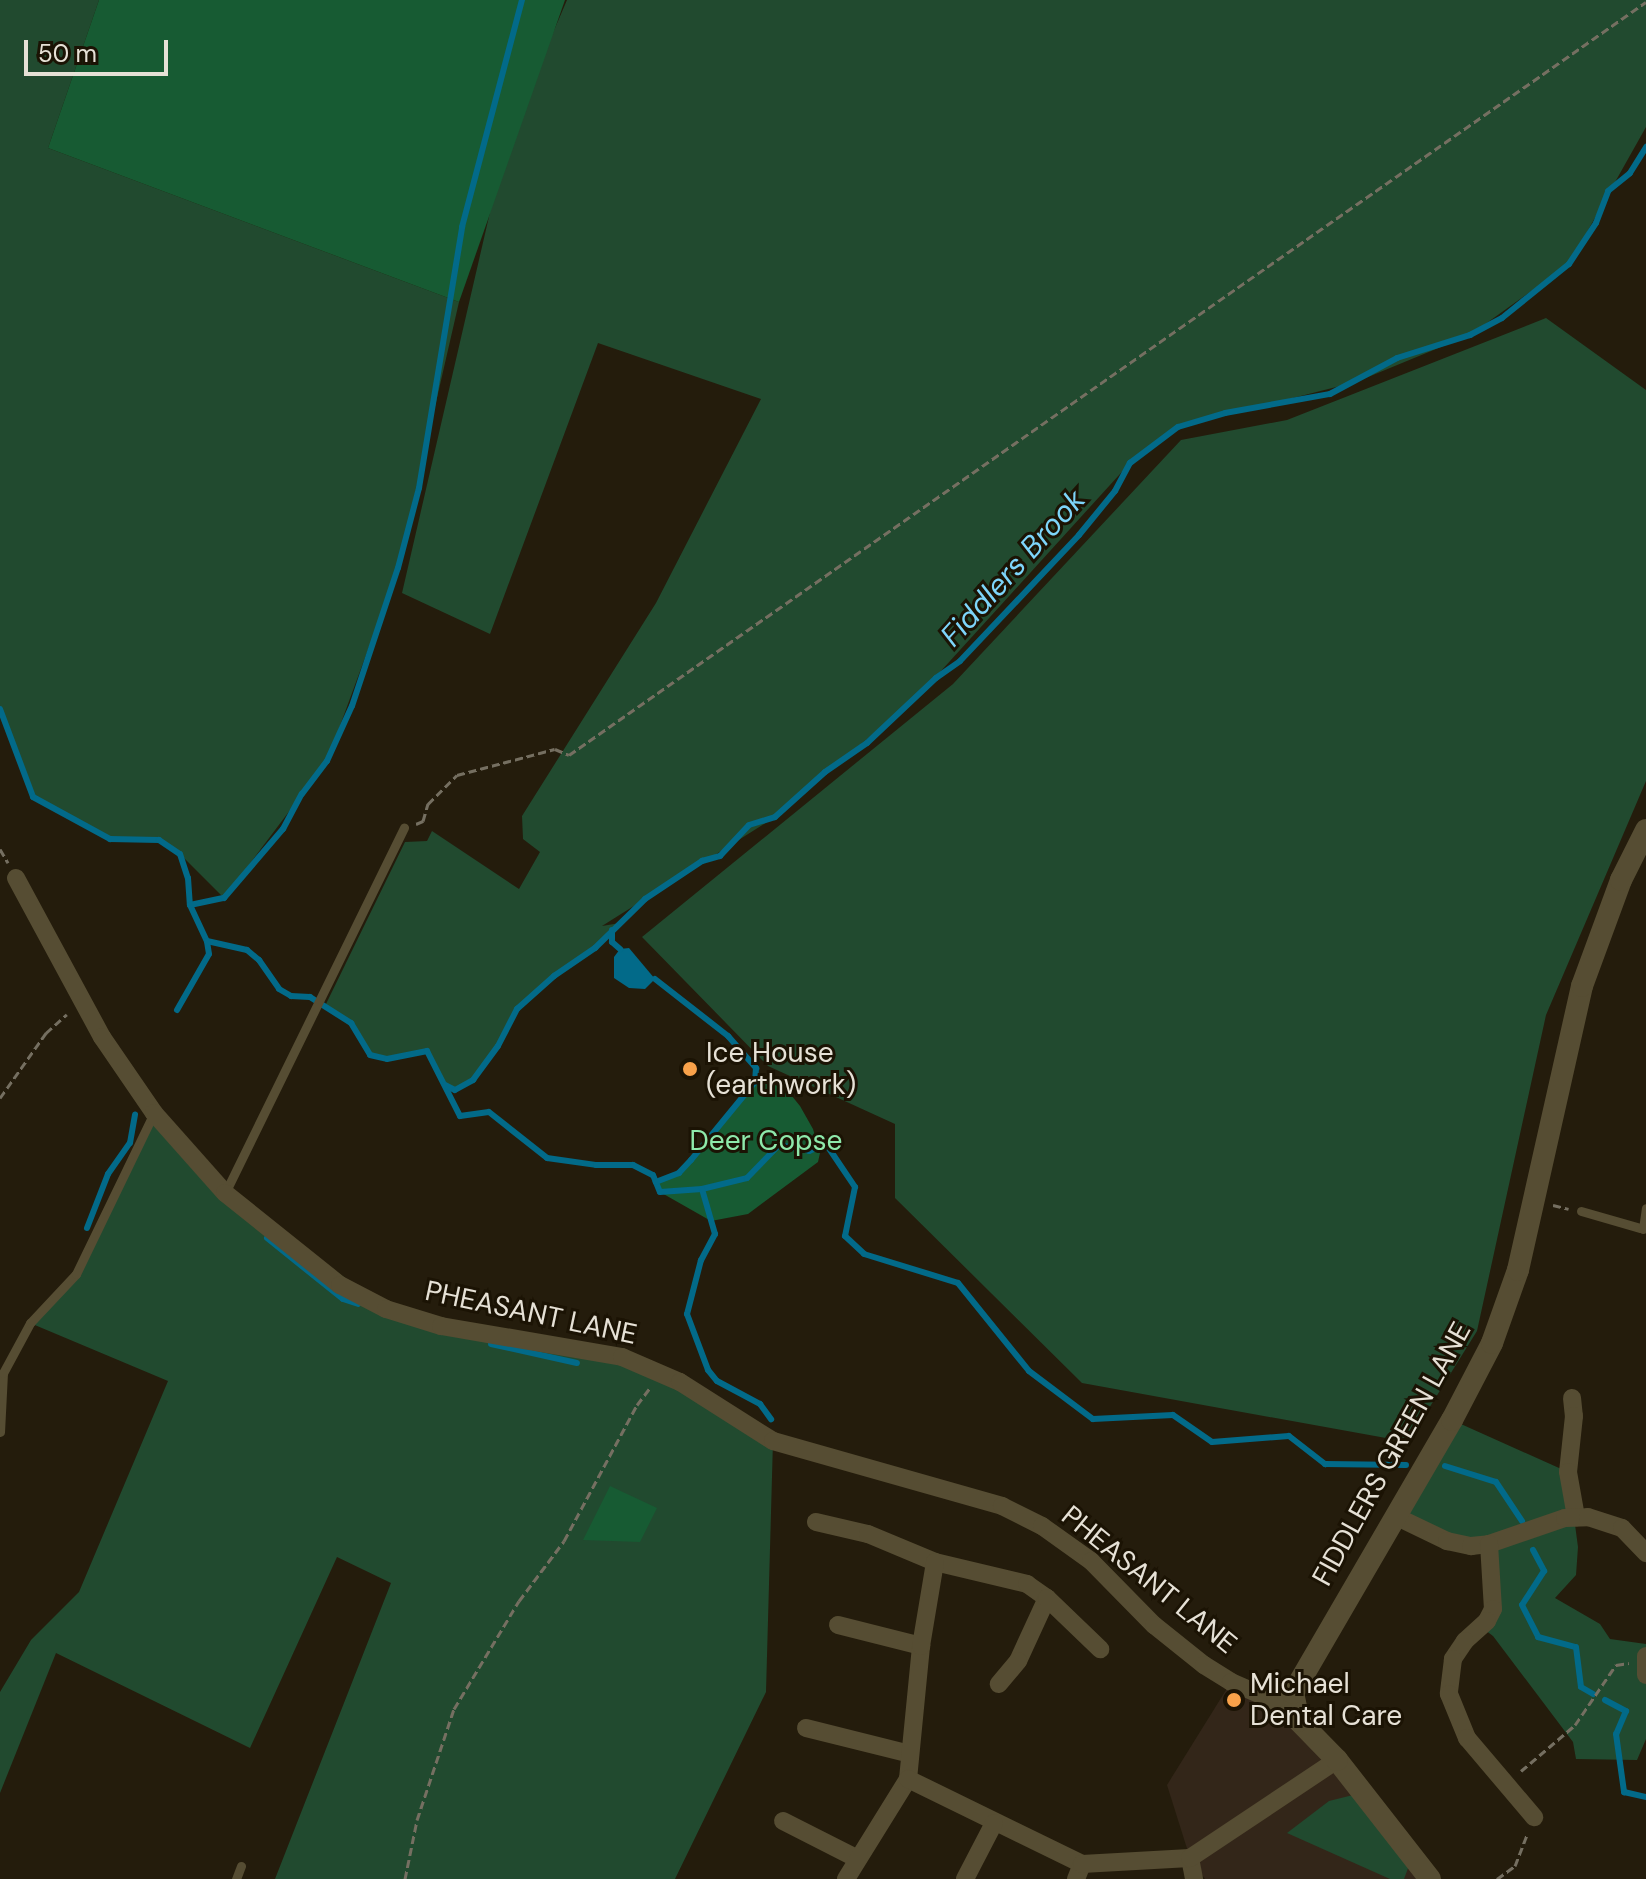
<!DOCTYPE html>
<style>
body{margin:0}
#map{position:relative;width:1646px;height:1879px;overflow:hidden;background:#241c0c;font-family:"DM Sans",sans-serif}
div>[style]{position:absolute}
.commercial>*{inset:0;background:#332619}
.green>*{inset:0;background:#214a2f}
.forest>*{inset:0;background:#175b33}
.water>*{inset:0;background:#026a89}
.stream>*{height:6px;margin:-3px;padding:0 3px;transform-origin:3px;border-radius:3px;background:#026a89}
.path>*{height:3px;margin-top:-1.5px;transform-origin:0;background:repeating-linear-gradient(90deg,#756f61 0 8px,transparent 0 12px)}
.service>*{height:9px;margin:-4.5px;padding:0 4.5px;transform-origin:4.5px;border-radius:4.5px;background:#564d33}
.minor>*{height:18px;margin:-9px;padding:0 9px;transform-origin:9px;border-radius:9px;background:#564d33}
.tertiary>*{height:22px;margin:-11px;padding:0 11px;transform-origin:11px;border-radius:11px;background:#564d33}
.dots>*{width:22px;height:22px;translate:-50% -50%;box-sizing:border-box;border:4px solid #1b1304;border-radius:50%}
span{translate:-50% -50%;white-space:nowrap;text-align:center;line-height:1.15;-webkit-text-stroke:6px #1b1304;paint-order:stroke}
.poi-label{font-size:28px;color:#e6e1d6}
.left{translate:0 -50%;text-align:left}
.park-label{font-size:28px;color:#8ee9ab}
.street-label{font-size:28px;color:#e6e1d6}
.water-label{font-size:30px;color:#7dd5fa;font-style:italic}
.scale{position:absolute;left:24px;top:40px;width:144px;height:36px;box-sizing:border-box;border:4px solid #e6e1d6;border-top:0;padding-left:10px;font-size:24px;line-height:28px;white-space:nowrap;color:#e6e1d6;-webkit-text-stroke:6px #1b1304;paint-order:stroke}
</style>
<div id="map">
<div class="commercial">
<div style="clip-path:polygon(1231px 1682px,1293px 1701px,1430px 1879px,1205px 1879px,1190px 1858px,1167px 1785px)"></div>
</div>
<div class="green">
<div style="clip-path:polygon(0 0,99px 0,48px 148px,459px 302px,398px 568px,327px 761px,224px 898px,180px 854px,159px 840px,110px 839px,33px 797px,0 712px)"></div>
<div style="clip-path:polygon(567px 0,1646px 0,1646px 127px,1569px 264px,1470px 335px,1356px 382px,1178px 427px,1130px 463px,920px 694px,775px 817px,602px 926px,620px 923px,595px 948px,554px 976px,517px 1009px,498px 1046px,473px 1080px,455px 1090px,444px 1084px,427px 1051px,387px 1059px,370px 1055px,351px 1023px,325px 1006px,405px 842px,427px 841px,432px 831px,519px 889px,540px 852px,523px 839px,522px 816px,656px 603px,761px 399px,598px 343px,490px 634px,402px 593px,506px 143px)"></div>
<div style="clip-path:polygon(1546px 318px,1646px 390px,1646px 781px,1546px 1015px,1477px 1331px,1408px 1442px,1082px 1383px,895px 1198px,895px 1124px,768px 1066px,642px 937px,953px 684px,1181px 440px,1287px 420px)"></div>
<div style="clip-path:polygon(154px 1113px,200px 1168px,386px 1309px,622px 1357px,773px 1441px,766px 1692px,675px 1879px,275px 1879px,391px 1583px,337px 1557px,250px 1748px,56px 1653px,0 1793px,0 1692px,31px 1640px,79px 1592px,168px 1381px,30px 1323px,76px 1274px)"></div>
<div style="clip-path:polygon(1452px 1420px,1568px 1472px,1578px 1547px,1576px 1575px,1555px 1598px,1600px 1624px,1610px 1639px,1646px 1644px,1646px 1739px,1637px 1760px,1576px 1759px,1573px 1742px,1493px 1636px,1481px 1627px,1487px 1621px,1488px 1545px,1395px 1516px)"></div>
<div style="clip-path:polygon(1353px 1795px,1410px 1863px,1404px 1879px,1390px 1879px,1287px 1833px,1329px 1801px)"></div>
</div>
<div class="forest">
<div style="clip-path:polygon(99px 0,565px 0,459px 302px,48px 148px)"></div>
<div style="clip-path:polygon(756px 1077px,787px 1090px,800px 1106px,813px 1129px,820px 1153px,818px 1162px,748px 1214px,711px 1221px,660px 1192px,656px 1182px,679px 1173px,721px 1125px)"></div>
<div style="clip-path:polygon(610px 1486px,657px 1508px,640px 1542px,583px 1540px)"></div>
</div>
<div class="water">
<div style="clip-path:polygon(629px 948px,655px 979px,645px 989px,629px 988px,614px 978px,614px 957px,620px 949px)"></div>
</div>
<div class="stream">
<div style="left:0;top:709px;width:94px;rotate:69.4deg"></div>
<div style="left:33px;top:797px;width:88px;rotate:28.6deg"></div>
<div style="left:110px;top:839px;width:49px;rotate:1.2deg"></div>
<div style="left:159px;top:840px;width:25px;rotate:34deg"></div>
<div style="left:180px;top:854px;width:25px;rotate:72deg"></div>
<div style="left:188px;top:878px;width:27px;rotate:86deg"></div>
<div style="left:190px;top:905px;width:40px;rotate:65deg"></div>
<div style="left:207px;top:941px;width:41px;rotate:12.7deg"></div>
<div style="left:247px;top:950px;width:16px;rotate:40deg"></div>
<div style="left:259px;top:960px;width:35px;rotate:55deg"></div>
<div style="left:279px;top:989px;width:14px;rotate:30deg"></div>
<div style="left:291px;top:996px;width:19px;rotate:3deg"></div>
<div style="left:310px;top:997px;width:49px;rotate:32.4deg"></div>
<div style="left:351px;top:1023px;width:37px;rotate:59deg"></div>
<div style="left:370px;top:1055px;width:17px;rotate:13deg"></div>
<div style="left:387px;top:1059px;width:41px;rotate:-11.3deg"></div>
<div style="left:427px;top:1051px;width:73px;rotate:63.1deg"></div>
<div style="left:460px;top:1116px;width:29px;rotate:-8deg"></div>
<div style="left:489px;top:1112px;width:74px;rotate:38.4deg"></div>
<div style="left:547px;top:1158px;width:49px;rotate:8.1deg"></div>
<div style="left:596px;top:1165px;width:37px"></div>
<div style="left:633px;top:1165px;width:22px;rotate:27deg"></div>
<div style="left:653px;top:1175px;width:18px;rotate:68deg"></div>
<div style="left:660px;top:1192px;width:42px;rotate:-4.1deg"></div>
<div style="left:702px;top:1189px;width:46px;rotate:-13.7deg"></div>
<div style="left:747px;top:1178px;width:46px;rotate:-45.9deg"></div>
<div style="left:779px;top:1145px;width:31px;rotate:11deg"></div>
<div style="left:809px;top:1151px;width:18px;rotate:-22deg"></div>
<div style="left:826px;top:1144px;width:52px;rotate:56deg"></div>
<div style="left:855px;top:1187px;width:50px;rotate:101.5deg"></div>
<div style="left:845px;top:1236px;width:26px;rotate:43deg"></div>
<div style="left:864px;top:1254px;width:98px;rotate:17.1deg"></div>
<div style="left:958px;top:1283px;width:113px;rotate:51.1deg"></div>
<div style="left:1029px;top:1371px;width:80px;rotate:36.9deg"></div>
<div style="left:1093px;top:1419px;width:80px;rotate:-2.9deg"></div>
<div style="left:1173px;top:1415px;width:47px;rotate:34.7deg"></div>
<div style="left:1212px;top:1442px;width:77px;rotate:-4.5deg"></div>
<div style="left:1289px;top:1436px;width:46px;rotate:37.9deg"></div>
<div style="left:1325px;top:1464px;width:81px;rotate:0.7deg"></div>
<div style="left:190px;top:905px;width:35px;rotate:-12deg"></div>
<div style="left:224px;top:898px;width:91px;rotate:-49.5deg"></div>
<div style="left:283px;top:829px;width:40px;rotate:-62deg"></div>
<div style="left:302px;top:794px;width:41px;rotate:-52.9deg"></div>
<div style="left:327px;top:761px;width:60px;rotate:-65.6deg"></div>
<div style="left:352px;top:706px;width:145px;rotate:-71.6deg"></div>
<div style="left:398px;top:568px;width:83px;rotate:-75.3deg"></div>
<div style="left:419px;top:488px;width:265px;rotate:-80.6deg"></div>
<div style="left:462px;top:227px;width:235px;rotate:-75.2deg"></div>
<div style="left:612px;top:930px;width:12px;rotate:90deg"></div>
<div style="left:612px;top:942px;width:11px;rotate:41deg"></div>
<div style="left:655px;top:979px;width:93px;rotate:38deg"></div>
<div style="left:728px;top:1036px;width:43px;rotate:48.8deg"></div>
<div style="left:756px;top:1068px;width:14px;rotate:94deg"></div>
<div style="left:755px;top:1082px;width:101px;rotate:129.4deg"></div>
<div style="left:691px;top:1160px;width:18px;rotate:133deg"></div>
<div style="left:679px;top:1173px;width:25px;rotate:159deg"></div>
<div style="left:177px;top:1010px;width:64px;rotate:-60.3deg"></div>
<div style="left:209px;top:954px;width:13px;rotate:-99deg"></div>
<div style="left:445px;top:1085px;width:11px;rotate:27deg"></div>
<div style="left:455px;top:1090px;width:21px;rotate:-29deg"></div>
<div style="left:473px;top:1080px;width:42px;rotate:-53.7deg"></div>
<div style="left:498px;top:1046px;width:42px;rotate:-62.8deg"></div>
<div style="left:517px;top:1009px;width:50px;rotate:-41.7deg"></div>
<div style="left:554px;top:976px;width:50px;rotate:-34.3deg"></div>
<div style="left:595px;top:948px;width:70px;rotate:-44.4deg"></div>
<div style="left:645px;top:899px;width:69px;rotate:-33.7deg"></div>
<div style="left:702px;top:861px;width:19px;rotate:-16deg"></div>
<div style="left:720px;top:856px;width:42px;rotate:-46.9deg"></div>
<div style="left:749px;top:825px;width:27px;rotate:-17deg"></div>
<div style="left:775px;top:817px;width:67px;rotate:-42deg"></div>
<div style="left:825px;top:772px;width:51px;rotate:-34.6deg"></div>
<div style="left:867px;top:743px;width:95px;rotate:-43.3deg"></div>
<div style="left:936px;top:678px;width:29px;rotate:-35deg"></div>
<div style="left:960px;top:661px;width:173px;rotate:-46.6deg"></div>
<div style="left:1079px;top:535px;width:57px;rotate:-50.7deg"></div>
<div style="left:1115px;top:491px;width:32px;rotate:-62deg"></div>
<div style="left:1130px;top:463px;width:60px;rotate:-36.9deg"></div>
<div style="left:1178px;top:427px;width:49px;rotate:-16.6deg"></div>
<div style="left:1225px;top:413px;width:107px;rotate:-10.3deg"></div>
<div style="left:1330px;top:394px;width:76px;rotate:-28.2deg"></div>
<div style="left:1397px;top:358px;width:77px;rotate:-17.5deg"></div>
<div style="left:1470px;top:335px;width:36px;rotate:-28deg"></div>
<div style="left:1502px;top:318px;width:86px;rotate:-38.9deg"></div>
<div style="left:1569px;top:264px;width:49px;rotate:-56.6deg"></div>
<div style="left:1596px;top:223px;width:34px;rotate:-69deg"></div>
<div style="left:1608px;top:191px;width:28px;rotate:-39deg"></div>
<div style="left:1630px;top:173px;width:31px;rotate:-58deg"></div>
<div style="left:702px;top:1189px;width:47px;rotate:73.9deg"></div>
<div style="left:715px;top:1234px;width:30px;rotate:118deg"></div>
<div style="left:701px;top:1260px;width:56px;rotate:104.5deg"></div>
<div style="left:687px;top:1314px;width:60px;rotate:69.4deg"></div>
<div style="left:708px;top:1370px;width:14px;rotate:51deg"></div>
<div style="left:717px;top:1381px;width:49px;rotate:28.1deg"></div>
<div style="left:760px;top:1404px;width:19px;rotate:54deg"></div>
<div style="left:87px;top:1228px;width:58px;rotate:-68.7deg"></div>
<div style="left:108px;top:1174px;width:38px;rotate:-55deg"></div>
<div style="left:130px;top:1143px;width:29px;rotate:-80deg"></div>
<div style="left:267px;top:1238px;width:97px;rotate:38.8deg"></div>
<div style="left:343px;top:1299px;width:16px;rotate:18deg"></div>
<div style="left:491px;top:1344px;width:88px;rotate:12.5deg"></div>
<div style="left:1445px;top:1466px;width:53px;rotate:17.4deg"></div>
<div style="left:1496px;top:1482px;width:47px;rotate:56.3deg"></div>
<div style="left:1533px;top:1550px;width:24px;rotate:62deg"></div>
<div style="left:1544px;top:1571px;width:40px;rotate:122.9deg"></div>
<div style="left:1522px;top:1605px;width:36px;rotate:63deg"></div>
<div style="left:1538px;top:1637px;width:39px;rotate:15deg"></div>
<div style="left:1576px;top:1647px;width:40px;rotate:82.9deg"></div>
<div style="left:1581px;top:1687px;width:14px;rotate:30deg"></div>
<div style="left:1605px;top:1700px;width:24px;rotate:28deg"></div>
<div style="left:1626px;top:1711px;width:25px;rotate:113deg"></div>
<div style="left:1616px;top:1734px;width:59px;rotate:82.1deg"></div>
<div style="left:1624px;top:1792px;width:23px;rotate:13deg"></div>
</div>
<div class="path">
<div style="left:416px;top:824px;width:8px;rotate:-23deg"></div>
<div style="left:423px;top:821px;width:18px;rotate:-74deg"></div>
<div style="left:428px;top:804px;width:41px;rotate:-45deg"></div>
<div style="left:457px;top:775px;width:101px;rotate:-14.9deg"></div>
<div style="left:555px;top:749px;width:15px;rotate:23deg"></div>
<div style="left:569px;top:755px;width:1314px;rotate:-34.96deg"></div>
<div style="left:0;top:849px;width:16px;rotate:60deg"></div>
<div style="left:0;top:1098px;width:80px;rotate:-54.7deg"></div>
<div style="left:46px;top:1033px;width:28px;rotate:-42deg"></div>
<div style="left:1553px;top:1205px;width:16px;rotate:14deg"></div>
<div style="left:1521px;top:1771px;width:71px;rotate:-40.4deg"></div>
<div style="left:1575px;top:1725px;width:73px;rotate:-55.7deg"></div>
<div style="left:1616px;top:1665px;width:13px;rotate:-9deg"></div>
<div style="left:405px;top:1879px;width:60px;rotate:-78.5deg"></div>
<div style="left:417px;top:1820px;width:117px;rotate:-71.6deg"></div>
<div style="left:454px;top:1709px;width:126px;rotate:-59deg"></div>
<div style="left:519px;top:1601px;width:75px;rotate:-53.1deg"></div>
<div style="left:564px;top:1541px;width:154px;rotate:-61.8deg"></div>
<div style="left:637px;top:1405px;width:21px;rotate:-53deg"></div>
<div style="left:1497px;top:1879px;width:22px;rotate:-36deg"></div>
<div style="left:1515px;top:1866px;width:33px;rotate:-69deg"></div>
</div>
<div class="service">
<div style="left:225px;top:1193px;width:407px;rotate:-63.9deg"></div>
<div style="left:1581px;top:1211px;width:61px;rotate:16.1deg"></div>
<div style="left:1643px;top:1229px;width:21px;rotate:-82deg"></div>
<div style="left:0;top:1432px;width:59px;rotate:-87.1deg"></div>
<div style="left:3px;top:1373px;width:57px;rotate:-61.6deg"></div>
<div style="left:30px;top:1323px;width:67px;rotate:-46.8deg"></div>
<div style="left:76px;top:1274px;width:179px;rotate:-64.2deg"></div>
<div style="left:236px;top:1879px;width:14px;rotate:-69deg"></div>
</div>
<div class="minor">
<div style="left:16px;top:878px;width:181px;rotate:61.6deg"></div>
<div style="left:102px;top:1037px;width:92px;rotate:55.6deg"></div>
<div style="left:154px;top:1113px;width:107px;rotate:48.4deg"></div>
<div style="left:225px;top:1193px;width:147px;rotate:38.7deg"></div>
<div style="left:340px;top:1285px;width:52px;rotate:27.6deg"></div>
<div style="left:386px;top:1309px;width:58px;rotate:17.2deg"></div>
<div style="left:441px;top:1326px;width:184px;rotate:9.7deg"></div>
<div style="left:622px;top:1357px;width:63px;rotate:23.3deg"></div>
<div style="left:680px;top:1382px;width:110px;rotate:32.4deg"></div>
<div style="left:773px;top:1441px;width:238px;rotate:15.8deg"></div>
<div style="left:1002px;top:1506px;width:45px;rotate:26.6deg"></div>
<div style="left:1042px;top:1526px;width:60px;rotate:35.5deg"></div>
<div style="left:1091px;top:1561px;width:90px;rotate:45.5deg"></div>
<div style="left:1154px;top:1625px;width:64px;rotate:38.7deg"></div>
<div style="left:1204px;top:1665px;width:32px;rotate:32deg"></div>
<div style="left:1231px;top:1682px;width:48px;rotate:23.4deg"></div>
<div style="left:1275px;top:1701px;width:18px"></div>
<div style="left:1572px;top:1398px;width:18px;rotate:84deg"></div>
<div style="left:1574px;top:1416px;width:56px;rotate:96.1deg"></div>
<div style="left:1568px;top:1472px;width:46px;rotate:79.9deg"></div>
<div style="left:1395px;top:1516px;width:58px;rotate:25.7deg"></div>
<div style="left:1447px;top:1541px;width:25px;rotate:12deg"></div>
<div style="left:1471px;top:1546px;width:18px;rotate:-6deg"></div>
<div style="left:1489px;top:1544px;width:80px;rotate:-18.9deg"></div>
<div style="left:1565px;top:1518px;width:23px;rotate:-2deg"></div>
<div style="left:1588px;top:1517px;width:36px;rotate:18deg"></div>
<div style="left:1622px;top:1528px;width:35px;rotate:46deg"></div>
<div style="left:816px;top:1522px;width:53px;rotate:13deg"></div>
<div style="left:868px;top:1534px;width:73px;rotate:22.7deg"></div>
<div style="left:935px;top:1562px;width:95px;rotate:13.4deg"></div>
<div style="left:1027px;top:1584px;width:24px;rotate:35deg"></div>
<div style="left:1047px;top:1598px;width:69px;rotate:114.7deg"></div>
<div style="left:1018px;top:1661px;width:30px;rotate:130deg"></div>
<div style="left:1489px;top:1544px;width:65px;rotate:86.5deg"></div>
<div style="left:1493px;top:1609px;width:13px;rotate:117deg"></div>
<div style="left:1487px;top:1621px;width:30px;rotate:138deg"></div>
<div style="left:1465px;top:1641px;width:22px;rotate:124deg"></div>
<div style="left:1453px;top:1659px;width:35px;rotate:97deg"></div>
<div style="left:1449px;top:1694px;width:48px;rotate:67.8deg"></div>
<div style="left:1467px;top:1738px;width:104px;rotate:49.7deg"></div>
<div style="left:1047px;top:1598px;width:74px;rotate:43.9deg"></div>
<div style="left:838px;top:1625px;width:86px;rotate:14.2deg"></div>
<div style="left:1646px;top:1656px;width:19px;rotate:90deg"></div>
<div style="left:806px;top:1728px;width:107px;rotate:14deg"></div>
<div style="left:908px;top:1779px;width:134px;rotate:-84.4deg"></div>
<div style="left:921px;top:1646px;width:85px;rotate:-80.5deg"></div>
<div style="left:783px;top:1821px;width:82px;rotate:26.9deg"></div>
<div style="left:1190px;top:1858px;width:21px;rotate:79deg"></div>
<div style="left:846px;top:1879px;width:118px;rotate:-58.2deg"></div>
<div style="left:908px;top:1779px;width:194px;rotate:26deg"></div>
<div style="left:965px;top:1879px;width:63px;rotate:-62.6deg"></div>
<div style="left:1076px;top:1879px;width:16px;rotate:-68deg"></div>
<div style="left:1082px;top:1864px;width:108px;rotate:-3.2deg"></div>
<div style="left:1190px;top:1858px;width:177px;rotate:-33.7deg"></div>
</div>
<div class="tertiary">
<div style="left:1430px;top:1879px;width:151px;rotate:-128deg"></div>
<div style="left:1337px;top:1760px;width:54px;rotate:-134.3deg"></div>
<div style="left:1299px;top:1721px;width:29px;rotate:-102deg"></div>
<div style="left:1293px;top:1693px;width:316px;rotate:-59.8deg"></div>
<div style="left:1452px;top:1420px;width:87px;rotate:-62.5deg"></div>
<div style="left:1492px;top:1343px;width:77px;rotate:-70.4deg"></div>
<div style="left:1518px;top:1270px;width:291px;rotate:-77.3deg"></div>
<div style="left:1582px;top:986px;width:113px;rotate:-69.8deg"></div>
<div style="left:1621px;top:880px;width:56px;rotate:-63.4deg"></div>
</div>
<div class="dots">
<div style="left:690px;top:1069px;background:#f8a14a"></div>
<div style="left:1234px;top:1700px;background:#f8a14a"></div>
</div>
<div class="poi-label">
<span class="left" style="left:706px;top:1069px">Ice House<br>(earthwork)</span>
<span class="left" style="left:1250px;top:1700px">Michael<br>Dental Care</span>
</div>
<div class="park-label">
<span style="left:766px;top:1141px">Deer Copse</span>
</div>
<div class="street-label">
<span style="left:531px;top:1313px;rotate:12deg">PHEASANT LANE</span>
<span style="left:1392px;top:1454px;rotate:-61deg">FIDDLERS GREEN LANE</span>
<span style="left:1149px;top:1580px;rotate:39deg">PHEASANT LANE</span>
</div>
<div class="water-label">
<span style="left:1013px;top:568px;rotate:-48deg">Fiddlers Brook</span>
</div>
<div class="scale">50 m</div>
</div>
